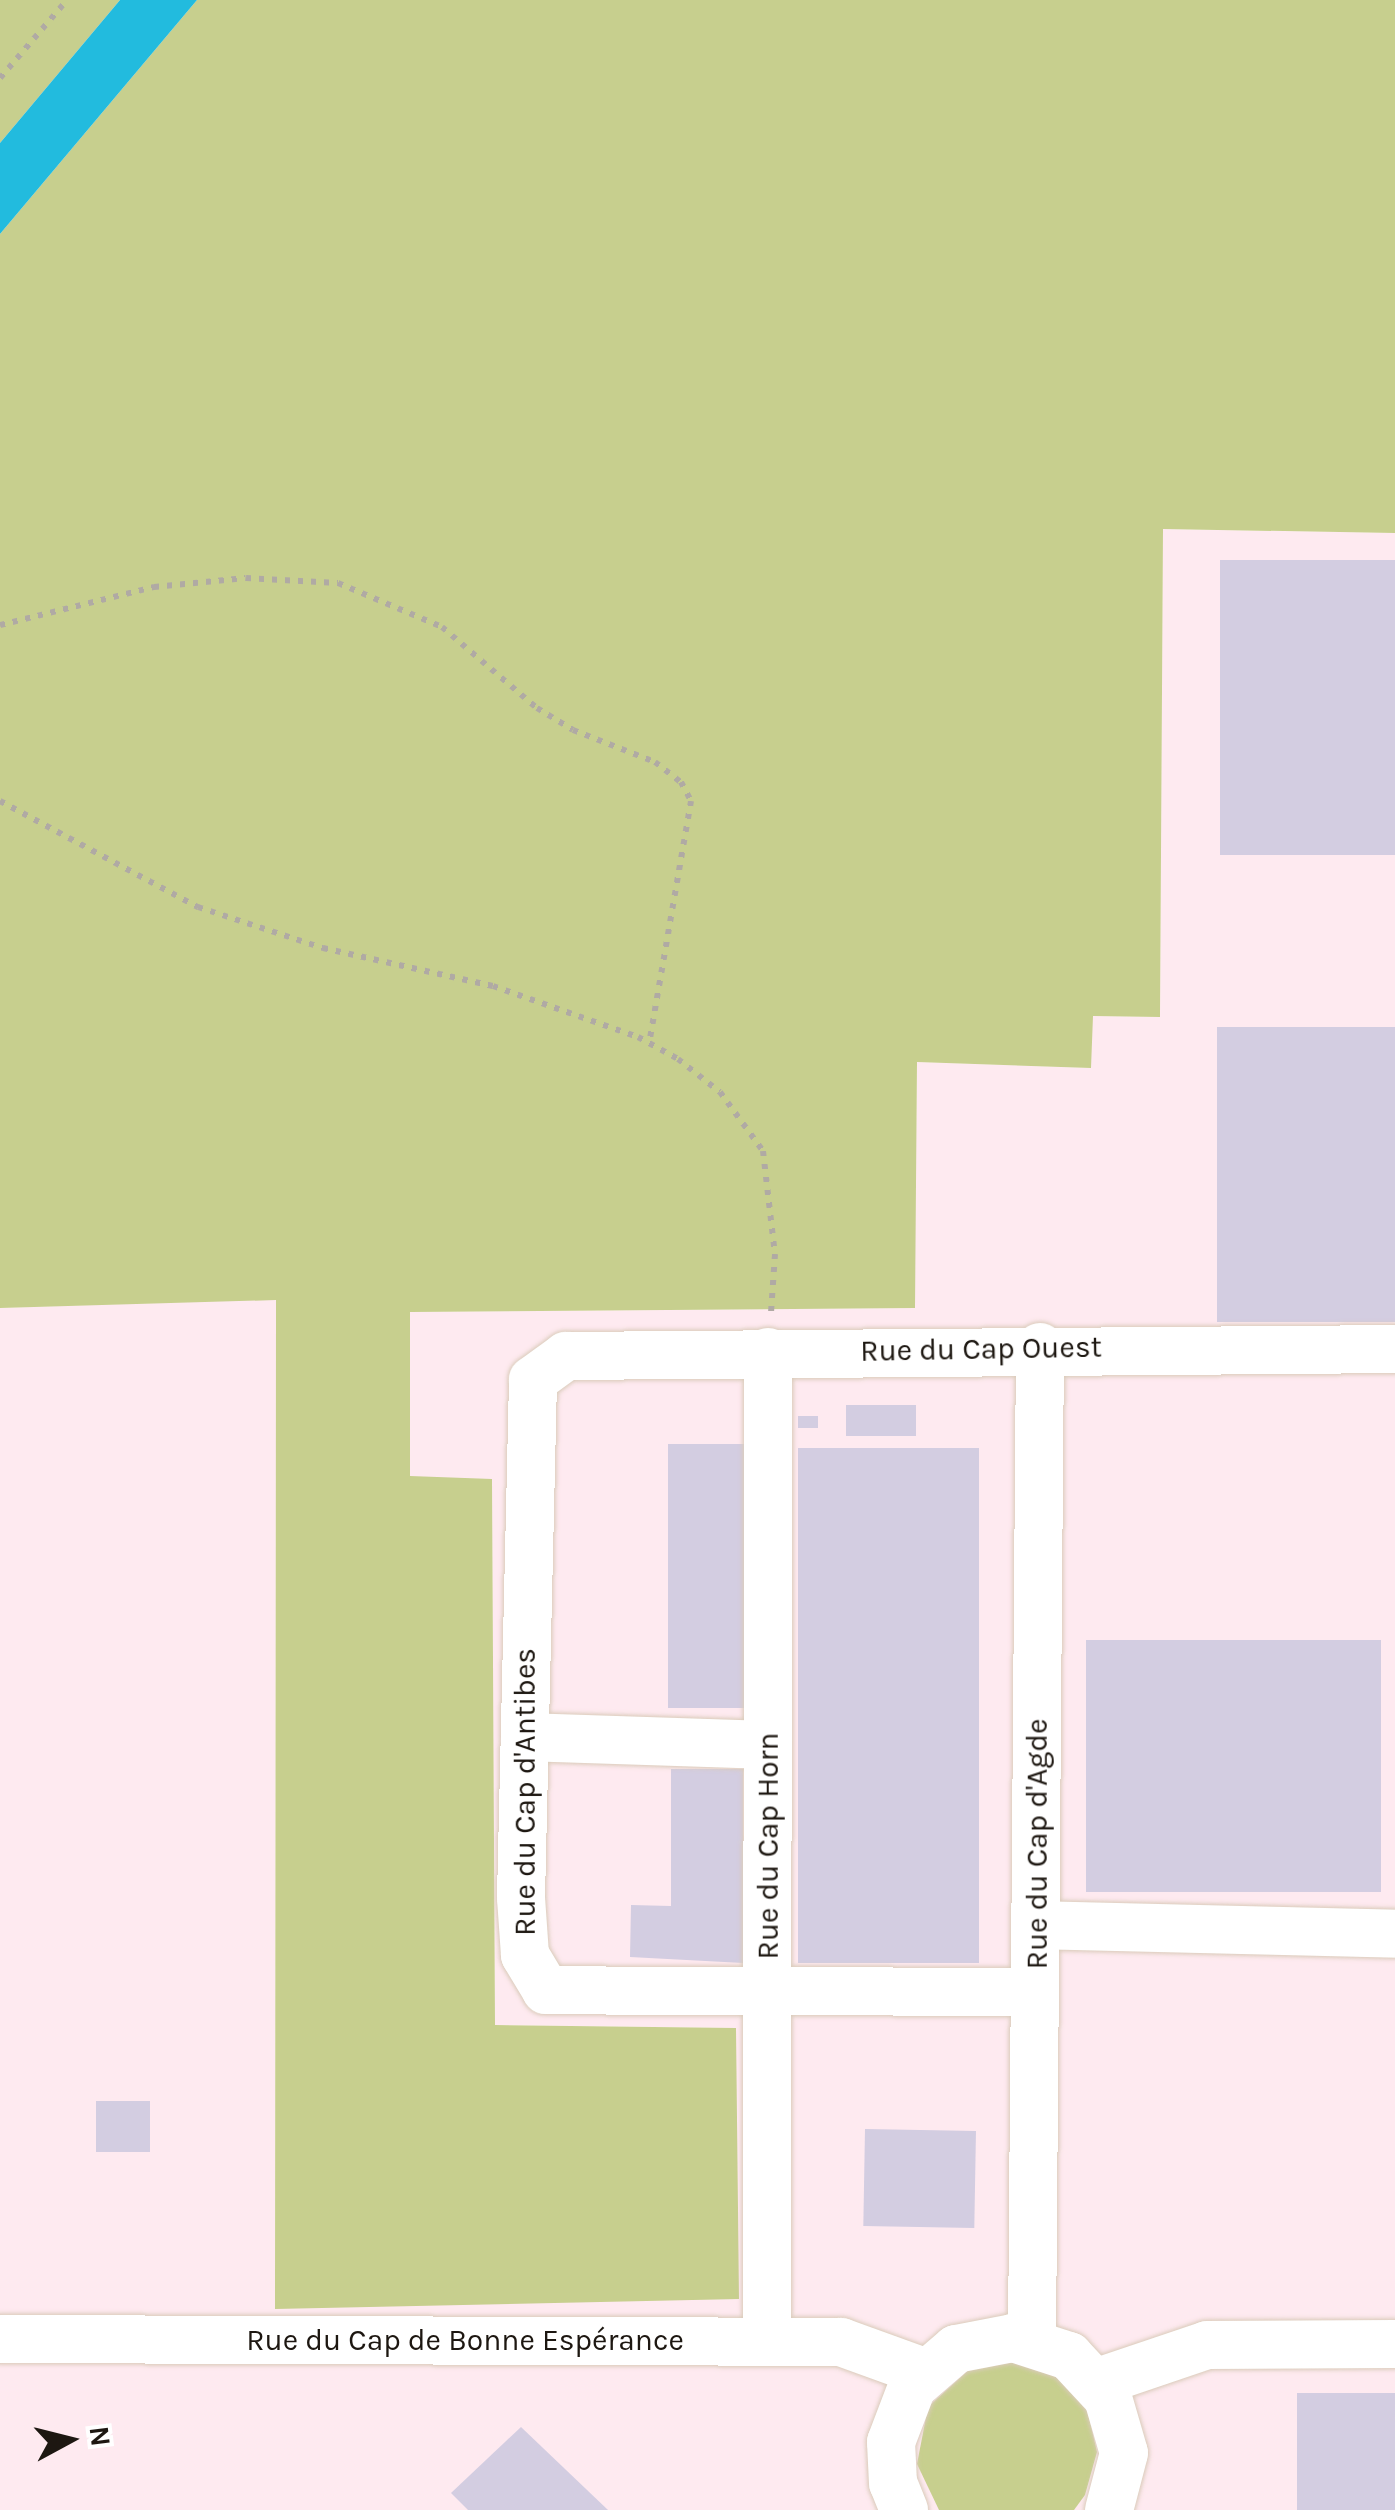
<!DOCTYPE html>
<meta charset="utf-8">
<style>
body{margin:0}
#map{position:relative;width:1395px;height:2510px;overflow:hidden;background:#fff9f2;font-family:Karla,sans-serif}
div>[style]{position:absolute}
.industrial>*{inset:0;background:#feeaf0}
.green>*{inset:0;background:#c7cf8e}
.water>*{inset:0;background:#22bbde}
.building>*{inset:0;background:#d3cde1;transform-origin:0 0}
.path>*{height:6px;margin-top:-3px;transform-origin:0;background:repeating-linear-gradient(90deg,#b0aaa4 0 5px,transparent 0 13px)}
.roads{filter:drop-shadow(0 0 2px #dacbba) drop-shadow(0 0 2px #dacbba)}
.minor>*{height:48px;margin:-24px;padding:0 24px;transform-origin:24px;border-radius:24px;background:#fff}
span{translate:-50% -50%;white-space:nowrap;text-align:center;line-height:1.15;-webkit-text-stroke:9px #fff;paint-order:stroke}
.street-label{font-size:30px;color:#1d1711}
.north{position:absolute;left:20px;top:2390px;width:100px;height:100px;-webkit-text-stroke:8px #fff;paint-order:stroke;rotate:83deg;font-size:28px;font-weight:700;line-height:40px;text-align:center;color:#1d1711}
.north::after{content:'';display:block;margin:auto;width:35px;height:45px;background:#1d1711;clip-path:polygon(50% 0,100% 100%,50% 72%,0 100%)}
</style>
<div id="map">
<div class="industrial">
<div style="clip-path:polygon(1163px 529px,1395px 533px,1395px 2510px,0 2510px,0 1308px,276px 1299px,275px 2308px,736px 2028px,495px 2025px,492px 1480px,410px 1477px,410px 1312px,914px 1308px,917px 1062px,1090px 1068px,1092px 1016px,1160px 1017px)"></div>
</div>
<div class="green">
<div style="clip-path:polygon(0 0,120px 0,0 143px)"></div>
<div style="clip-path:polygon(197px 0,1395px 0,1395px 533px,1163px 529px,1160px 1017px,1093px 1016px,1091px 1068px,917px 1062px,915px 1308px,410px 1312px,410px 1476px,492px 1479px,495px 2025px,736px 2028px,739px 2299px,275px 2309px,276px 1300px,0 1308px,0 234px)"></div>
<div style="clip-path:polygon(1016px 2361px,1057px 2376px,1087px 2409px,1097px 2452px,1085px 2495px,1074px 2510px,939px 2510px,917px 2464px,928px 2407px,972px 2367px)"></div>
</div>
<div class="water">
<div style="clip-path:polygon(120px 0,197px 0,0 234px,0 143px)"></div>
</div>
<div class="building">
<div style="left:1220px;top:560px;width:175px;height:295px"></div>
<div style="left:1395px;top:1027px;width:295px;height:178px;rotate:90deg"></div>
<div style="left:846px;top:1405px;width:70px;height:31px"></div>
<div style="left:798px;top:1416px;width:20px;height:12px"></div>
<div style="left:668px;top:1444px;width:77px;height:264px"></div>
<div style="left:798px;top:1448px;width:181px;height:515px"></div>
<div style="left:1086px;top:1640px;width:295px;height:252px"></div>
<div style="clip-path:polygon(671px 1769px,743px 1769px,743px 1963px,630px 1957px,631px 1905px,671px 1906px)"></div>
<div style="left:96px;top:2101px;width:54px;height:51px"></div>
<div style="left:865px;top:2129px;width:111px;height:97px;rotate:1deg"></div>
<div style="left:1297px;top:2393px;width:98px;height:117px"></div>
<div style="clip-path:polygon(521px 2427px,608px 2510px,468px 2510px,451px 2493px)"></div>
</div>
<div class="path">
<div style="left:0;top:78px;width:103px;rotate:-49.3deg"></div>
<div style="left:0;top:625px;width:159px;rotate:-13.9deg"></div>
<div style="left:154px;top:587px;width:92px;rotate:-5.6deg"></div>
<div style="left:246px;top:578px;width:92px;rotate:3.1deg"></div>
<div style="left:338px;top:583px;width:113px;rotate:22.9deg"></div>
<div style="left:442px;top:627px;width:125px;rotate:40.5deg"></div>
<div style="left:537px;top:708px;width:42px;rotate:31.4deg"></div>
<div style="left:573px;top:730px;width:88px;rotate:21.3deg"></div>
<div style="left:655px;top:762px;width:33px;rotate:38deg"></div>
<div style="left:681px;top:782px;width:21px;rotate:62deg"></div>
<div style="left:691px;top:801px;width:246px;rotate:99.8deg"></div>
<div style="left:0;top:801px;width:225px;rotate:28.2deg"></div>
<div style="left:198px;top:907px;width:132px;rotate:18.2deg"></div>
<div style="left:323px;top:948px;width:174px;rotate:12.6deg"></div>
<div style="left:493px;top:986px;width:154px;rotate:19.4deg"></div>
<div style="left:638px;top:1037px;width:46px;rotate:28.8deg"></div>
<div style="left:678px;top:1059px;width:53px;rotate:38.2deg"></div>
<div style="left:720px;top:1092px;width:73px;rotate:53.9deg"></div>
<div style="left:763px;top:1151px;width:104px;rotate:83.4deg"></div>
<div style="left:775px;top:1254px;width:58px;rotate:93.9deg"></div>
</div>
<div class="roads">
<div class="minor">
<div style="left:525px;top:1737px;width:243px;rotate:1.9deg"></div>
<div style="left:1036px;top:1925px;width:359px;rotate:1.4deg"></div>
<div style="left:1035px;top:1992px;width:489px;rotate:-179.8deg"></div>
<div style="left:546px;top:1990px;width:41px;rotate:-121deg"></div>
<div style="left:525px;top:1955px;width:57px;rotate:-94deg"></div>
<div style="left:521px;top:1898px;width:518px;rotate:-88.67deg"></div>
<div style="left:533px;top:1380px;width:41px;rotate:-36deg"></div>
<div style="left:566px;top:1356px;width:829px;rotate:-0.48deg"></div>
<div style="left:0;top:2339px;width:841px;rotate:0.2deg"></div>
<div style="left:841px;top:2342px;width:88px;rotate:19.9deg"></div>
<div style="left:767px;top:2341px;width:989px;rotate:-89.94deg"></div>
<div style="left:1032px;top:2341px;width:994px;rotate:-89.54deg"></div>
<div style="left:1098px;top:2382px;width:115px;rotate:-18.7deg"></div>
<div style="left:1207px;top:2345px;width:188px;rotate:-0.3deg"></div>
<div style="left:904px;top:2510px;width:29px;rotate:-112deg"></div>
<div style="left:893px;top:2483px;width:41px;rotate:-92.8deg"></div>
<div style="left:891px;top:2442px;width:59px;rotate:-69.1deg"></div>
<div style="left:912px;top:2387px;width:58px;rotate:-40.8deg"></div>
<div style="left:956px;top:2349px;width:58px;rotate:-10.9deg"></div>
<div style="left:1013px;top:2338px;width:59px;rotate:17.8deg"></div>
<div style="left:1069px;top:2356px;width:57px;rotate:47.1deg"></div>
<div style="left:1108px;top:2398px;width:57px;rotate:73.8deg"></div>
<div style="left:1124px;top:2453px;width:59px;rotate:104.7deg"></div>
</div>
</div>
<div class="street-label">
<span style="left:981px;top:1349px;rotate:-1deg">Rue du Cap Ouest</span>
<span style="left:525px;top:1792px;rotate:-90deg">Rue du Cap d'Antibes</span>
<span style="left:1037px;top:1844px;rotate:-90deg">Rue du Cap d'Agde</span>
<span style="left:768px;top:1846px;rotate:-90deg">Rue du Cap Horn</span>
<span style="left:465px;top:2340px">Rue du Cap de Bonne Espérance</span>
</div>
<div class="north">N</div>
</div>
